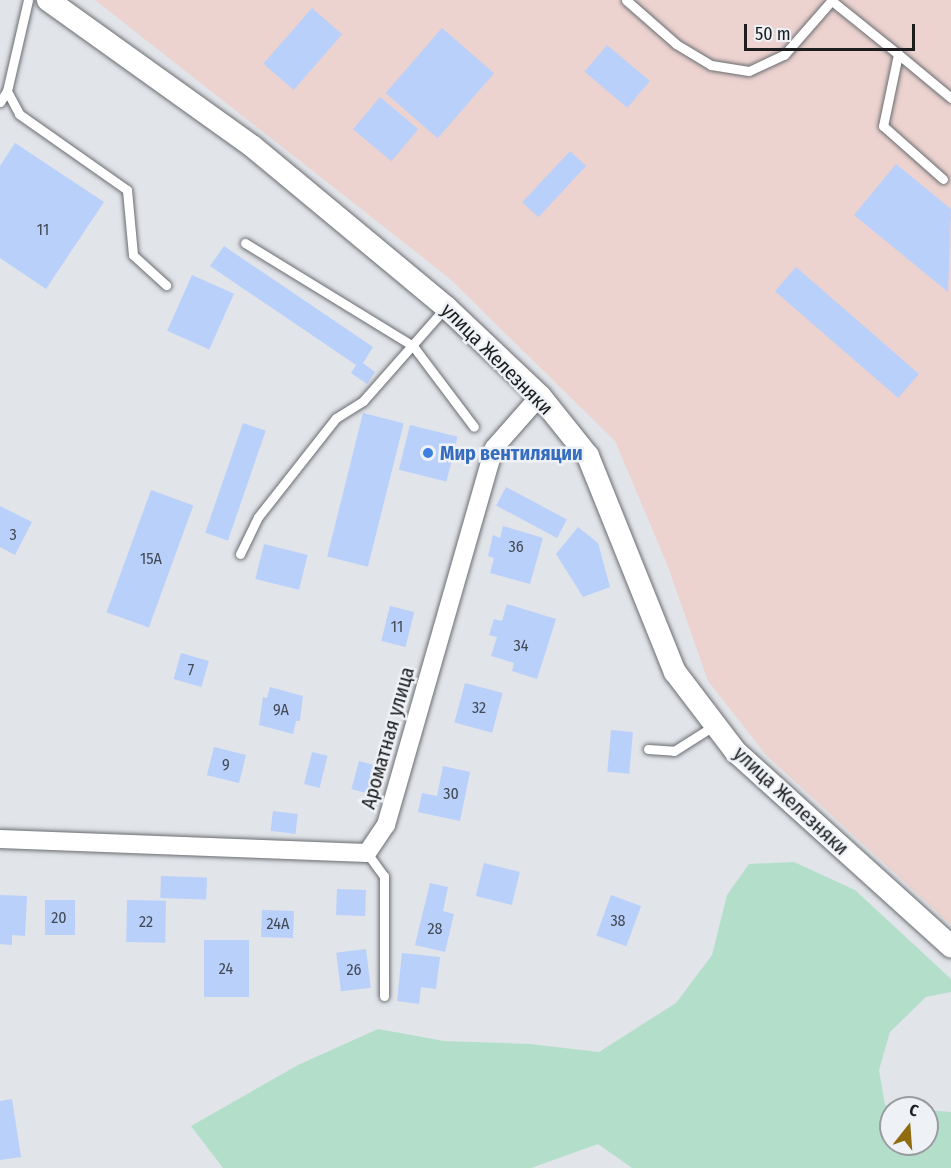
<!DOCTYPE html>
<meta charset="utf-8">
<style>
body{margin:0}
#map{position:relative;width:951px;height:1168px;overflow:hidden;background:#e1e4e9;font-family:"Fira Sans Condensed",sans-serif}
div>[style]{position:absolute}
.industrial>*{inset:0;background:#edd3d0}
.green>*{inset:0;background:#b3dfca}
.building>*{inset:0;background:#b9d0fb;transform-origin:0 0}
.roads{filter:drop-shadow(0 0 2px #6a6d71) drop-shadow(0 0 2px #6a6d71)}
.service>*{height:9px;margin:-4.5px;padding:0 4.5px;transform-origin:4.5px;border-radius:4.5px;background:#fff}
.minor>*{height:18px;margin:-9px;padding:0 9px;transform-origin:9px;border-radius:9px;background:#fff}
.tertiary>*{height:22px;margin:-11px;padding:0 11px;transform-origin:11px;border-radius:11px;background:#fff}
.dots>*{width:16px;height:16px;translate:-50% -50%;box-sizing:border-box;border:3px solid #eef1f6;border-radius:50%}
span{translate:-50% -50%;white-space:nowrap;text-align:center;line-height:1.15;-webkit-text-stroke:5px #eef1f6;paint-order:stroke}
.number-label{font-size:16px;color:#434a55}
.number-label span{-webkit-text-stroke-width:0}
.street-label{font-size:20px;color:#1c1d1e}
.shop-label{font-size:20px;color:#366cbe;font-weight:700}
.left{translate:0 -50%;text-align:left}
.north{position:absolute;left:879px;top:1096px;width:60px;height:60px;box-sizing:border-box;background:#eef1f6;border:2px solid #9a9ca0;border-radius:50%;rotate:17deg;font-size:16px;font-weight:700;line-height:24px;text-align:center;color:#1c1d1e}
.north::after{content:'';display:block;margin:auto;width:21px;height:27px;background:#906c11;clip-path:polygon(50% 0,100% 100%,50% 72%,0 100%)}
.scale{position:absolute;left:744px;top:24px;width:171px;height:27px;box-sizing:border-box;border:3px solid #1c1d1e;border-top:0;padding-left:8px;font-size:18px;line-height:21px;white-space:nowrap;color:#1c1d1e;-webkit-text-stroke:4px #eef1f6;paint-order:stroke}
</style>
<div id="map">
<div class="industrial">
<div style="clip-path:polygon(95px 0,951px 0,951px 925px,767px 756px,708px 681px,667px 564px,615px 441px,449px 278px)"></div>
</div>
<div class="green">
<div style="clip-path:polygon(794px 862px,855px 890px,951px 979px,951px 992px,926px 997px,890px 1032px,879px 1070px,885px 1105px,909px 1108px,891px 1108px,891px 1144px,927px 1144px,927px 1110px,951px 1112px,951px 1168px,632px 1168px,598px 1144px,531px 1168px,223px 1168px,191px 1126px,298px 1065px,378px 1029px,444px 1041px,530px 1044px,599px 1052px,676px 1003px,712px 955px,727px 895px,749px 864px)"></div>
</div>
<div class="building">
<div style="left:312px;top:8px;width:40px;height:74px;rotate:41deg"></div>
<div style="left:442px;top:28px;width:69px;height:86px;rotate:41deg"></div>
<div style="left:607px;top:45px;width:56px;height:35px;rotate:40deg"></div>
<div style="left:380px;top:97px;width:50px;height:42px;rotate:40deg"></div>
<div style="clip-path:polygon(15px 143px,104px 202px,46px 289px,0 258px,0 166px)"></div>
<div style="left:570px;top:151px;width:22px;height:70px;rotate:43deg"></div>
<div style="clip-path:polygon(896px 164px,951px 209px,948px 292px,854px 215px)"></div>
<div style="clip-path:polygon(224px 246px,373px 347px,363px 363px,375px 372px,367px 384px,351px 373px,356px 365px,210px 266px)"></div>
<div style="left:796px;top:267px;width:163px;height:32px;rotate:41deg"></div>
<div style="left:192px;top:275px;width:46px;height:61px;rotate:24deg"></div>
<div style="left:363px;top:413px;width:42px;height:148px;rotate:14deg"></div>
<div style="left:243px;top:423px;width:24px;height:116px;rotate:19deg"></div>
<div style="left:410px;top:425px;width:49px;height:46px;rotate:14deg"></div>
<div style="left:506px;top:487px;width:69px;height:21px;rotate:28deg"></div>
<div style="left:151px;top:490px;width:45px;height:130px;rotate:20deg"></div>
<div style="clip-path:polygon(0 506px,32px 522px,15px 555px,0 547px)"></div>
<div style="clip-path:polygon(503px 526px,543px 538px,530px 584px,490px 573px,494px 558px,488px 556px,493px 535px,500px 538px)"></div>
<div style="clip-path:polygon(578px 527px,598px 543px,610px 587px,583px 597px,556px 554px)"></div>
<div style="left:264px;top:544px;width:45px;height:36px;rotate:14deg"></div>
<div style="clip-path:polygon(507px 604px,556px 619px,537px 679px,512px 671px,514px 663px,491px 656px,497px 637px,489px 635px,494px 619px,502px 621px)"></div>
<div style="left:390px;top:606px;width:25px;height:36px;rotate:14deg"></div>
<div style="left:181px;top:653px;width:29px;height:27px;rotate:16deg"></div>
<div style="left:465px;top:683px;width:39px;height:41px;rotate:15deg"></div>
<div style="clip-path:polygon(270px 687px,303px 696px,300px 721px,296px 721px,293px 734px,259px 725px,263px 697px,267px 698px)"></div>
<div style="left:611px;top:730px;width:22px;height:42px;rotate:5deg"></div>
<div style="left:214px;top:747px;width:33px;height:29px;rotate:14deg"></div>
<div style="left:312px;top:752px;width:16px;height:33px;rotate:14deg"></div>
<div style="left:359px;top:761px;width:24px;height:29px;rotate:15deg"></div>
<div style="clip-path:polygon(443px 766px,470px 772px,460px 821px,418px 812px,422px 793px,437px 796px)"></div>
<div style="left:273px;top:811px;width:25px;height:20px;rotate:7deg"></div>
<div style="left:484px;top:863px;width:37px;height:34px;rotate:14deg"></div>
<div style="left:161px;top:876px;width:46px;height:22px;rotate:2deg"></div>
<div style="clip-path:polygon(430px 883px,448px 887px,443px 911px,454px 914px,445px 952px,415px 945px)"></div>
<div style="left:337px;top:889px;width:29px;height:26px;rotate:2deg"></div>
<div style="clip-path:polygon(0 895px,27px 896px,25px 936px,12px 935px,12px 945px,0 944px)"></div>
<div style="left:611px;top:895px;width:32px;height:43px;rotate:20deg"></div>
<div style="left:45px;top:900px;width:30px;height:35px"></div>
<div style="left:127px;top:900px;width:39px;height:42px;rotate:1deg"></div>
<div style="left:262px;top:910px;width:32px;height:27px;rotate:2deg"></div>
<div style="left:204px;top:940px;width:45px;height:57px"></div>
<div style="left:366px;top:949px;width:39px;height:30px;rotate:83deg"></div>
<div style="clip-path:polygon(402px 953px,440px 957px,436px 989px,421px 987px,419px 1004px,397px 1001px)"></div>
<div style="clip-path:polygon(12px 1099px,21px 1157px,0 1160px,0 1101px)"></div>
</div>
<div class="roads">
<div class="service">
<div style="left:626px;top:0;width:67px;rotate:41.3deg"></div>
<div style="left:676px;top:44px;width:41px;rotate:31deg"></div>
<div style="left:711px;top:65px;width:38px;rotate:9deg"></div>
<div style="left:749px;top:71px;width:38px;rotate:-25deg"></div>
<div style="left:784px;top:55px;width:73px;rotate:-48.9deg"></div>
<div style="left:832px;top:1px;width:85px;rotate:38.8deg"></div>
<div style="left:7px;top:91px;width:26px;rotate:62deg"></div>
<div style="left:19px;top:114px;width:132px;rotate:35.1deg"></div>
<div style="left:127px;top:190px;width:65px;rotate:84.7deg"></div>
<div style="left:133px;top:255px;width:45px;rotate:42.3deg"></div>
<div style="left:0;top:102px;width:13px;rotate:-58deg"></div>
<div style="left:7px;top:91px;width:93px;rotate:-77deg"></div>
<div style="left:943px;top:179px;width:80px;rotate:-138.5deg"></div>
<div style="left:883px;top:126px;width:74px;rotate:-78.2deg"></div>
<div style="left:898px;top:54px;width:69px;rotate:39.7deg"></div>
<div style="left:245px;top:243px;width:197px;rotate:31.5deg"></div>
<div style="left:413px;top:346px;width:101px;rotate:53deg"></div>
<div style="left:240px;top:554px;width:41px;rotate:-64.1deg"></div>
<div style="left:258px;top:517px;width:126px;rotate:-51.8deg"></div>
<div style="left:336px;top:418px;width:32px;rotate:-32deg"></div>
<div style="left:363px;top:401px;width:125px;rotate:-48.6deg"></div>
<div style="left:648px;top:749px;width:26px;rotate:4deg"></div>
<div style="left:674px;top:751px;width:49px;rotate:-32.4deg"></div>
<div style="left:367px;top:853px;width:29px;rotate:54deg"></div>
<div style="left:384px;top:876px;width:120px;rotate:90deg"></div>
</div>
<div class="minor">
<div style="left:0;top:839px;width:367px;rotate:2.2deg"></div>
<div style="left:367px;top:853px;width:34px;rotate:-56deg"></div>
<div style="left:386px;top:825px;width:392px;rotate:-74deg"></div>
<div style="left:494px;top:448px;width:69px;rotate:-48.5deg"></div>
</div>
<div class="tertiary">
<div style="left:48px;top:0;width:251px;rotate:35.6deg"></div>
<div style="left:252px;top:146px;width:252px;rotate:39.7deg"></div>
<div style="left:446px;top:307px;width:129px;rotate:43.4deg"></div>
<div style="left:540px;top:396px;width:77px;rotate:51.3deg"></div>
<div style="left:588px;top:456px;width:233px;rotate:68.1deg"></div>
<div style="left:675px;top:672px;width:101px;rotate:52.7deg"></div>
<div style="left:736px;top:752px;width:290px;rotate:42.1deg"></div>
</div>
</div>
<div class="dots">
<div style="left:428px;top:453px;background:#3f7fe0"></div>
</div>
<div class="number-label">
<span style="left:43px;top:230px">11</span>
<span style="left:13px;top:535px">3</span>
<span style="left:516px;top:547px">36</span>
<span style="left:151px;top:559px">15А</span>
<span style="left:397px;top:627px">11</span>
<span style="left:521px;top:646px">34</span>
<span style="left:191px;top:670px">7</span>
<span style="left:479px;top:708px">32</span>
<span style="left:281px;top:710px">9А</span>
<span style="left:226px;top:765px">9</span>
<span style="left:451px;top:794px">30</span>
<span style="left:59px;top:918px">20</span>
<span style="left:618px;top:921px">38</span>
<span style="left:146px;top:922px">22</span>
<span style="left:278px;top:924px">24А</span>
<span style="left:435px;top:929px">28</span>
<span style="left:226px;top:969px">24</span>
<span style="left:354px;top:970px">26</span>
</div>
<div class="street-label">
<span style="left:497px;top:359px;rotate:45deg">улица Железняки</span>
<span style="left:388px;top:738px;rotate:-74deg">Ароматная улица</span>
<span style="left:791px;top:801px;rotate:43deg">улица Железняки</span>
</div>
<div class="shop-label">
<span class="left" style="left:440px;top:453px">Мир вентиляции</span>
</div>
<div class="north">С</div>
<div class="scale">50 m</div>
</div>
